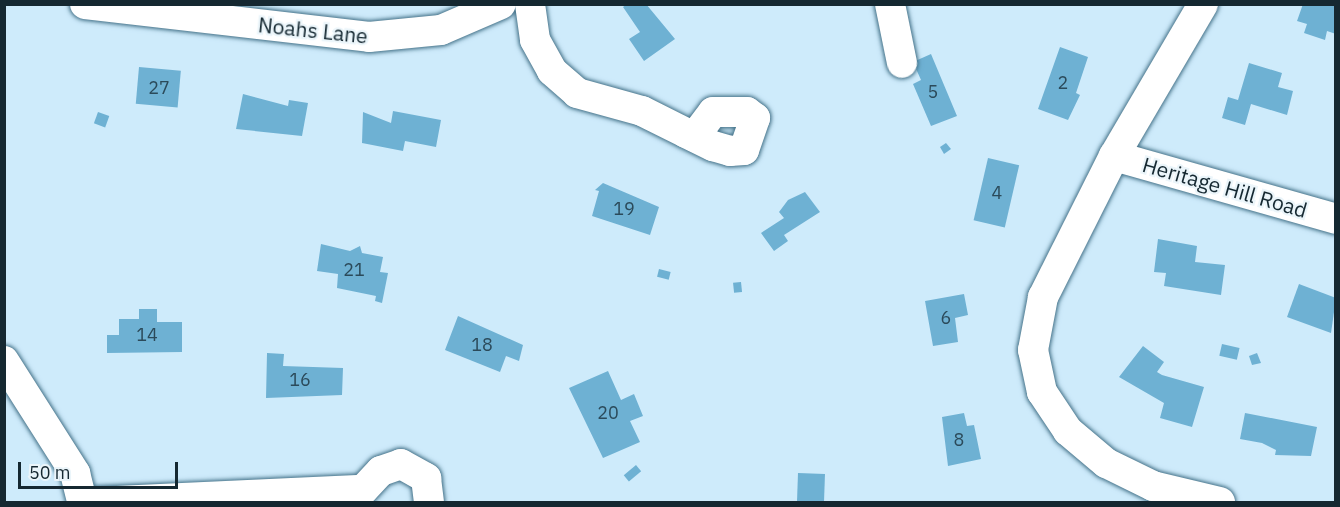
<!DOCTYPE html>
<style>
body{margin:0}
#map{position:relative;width:1340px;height:507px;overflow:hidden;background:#ceebfb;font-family:"IBM Plex Sans",sans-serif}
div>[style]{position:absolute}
.building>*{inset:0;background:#6eb1d3;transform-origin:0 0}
.roads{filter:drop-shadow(0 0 2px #447289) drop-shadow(0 0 2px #447289)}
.minor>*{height:30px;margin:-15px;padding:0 15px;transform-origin:15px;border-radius:15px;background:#fff}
span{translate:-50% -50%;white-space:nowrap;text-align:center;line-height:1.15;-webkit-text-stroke:4.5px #ebf5fa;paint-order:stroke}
.number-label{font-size:18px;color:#2b4a5a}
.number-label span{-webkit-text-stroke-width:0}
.street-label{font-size:21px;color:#152831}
.frame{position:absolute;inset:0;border:6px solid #152831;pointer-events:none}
.scale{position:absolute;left:18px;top:462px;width:160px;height:27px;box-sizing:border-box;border:3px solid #152831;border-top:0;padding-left:8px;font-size:18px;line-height:21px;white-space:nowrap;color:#152831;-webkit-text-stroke:4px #ebf5fa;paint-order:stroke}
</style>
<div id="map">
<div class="building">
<div style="clip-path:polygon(627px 4px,646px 4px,675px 39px,644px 61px,629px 39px,640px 32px,623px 7px)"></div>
<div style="clip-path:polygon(1303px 4px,1336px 4px,1336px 34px,1327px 31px,1325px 40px,1304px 33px,1307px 24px,1297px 21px)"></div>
<div style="clip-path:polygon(1060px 47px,1088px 57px,1076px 93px,1080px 95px,1068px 120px,1038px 109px)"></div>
<div style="clip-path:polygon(931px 54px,957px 116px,931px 126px,913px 84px,921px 80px,913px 62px)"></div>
<div style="clip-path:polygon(1249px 63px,1282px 73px,1278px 87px,1293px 91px,1287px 115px,1251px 104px,1245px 125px,1222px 118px,1228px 97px,1238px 100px)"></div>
<div style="left:139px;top:67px;width:42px;height:37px;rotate:5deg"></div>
<div style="clip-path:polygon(243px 94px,288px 106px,289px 100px,308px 103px,302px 136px,236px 129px)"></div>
<div style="clip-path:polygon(393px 111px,441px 120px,436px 147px,405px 141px,403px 151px,362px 143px,363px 112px,391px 123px)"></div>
<div style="left:98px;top:112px;width:12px;height:12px;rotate:20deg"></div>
<div style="clip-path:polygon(946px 143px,951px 149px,944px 154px,940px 147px)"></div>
<div style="left:988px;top:158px;width:32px;height:64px;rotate:13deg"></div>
<div style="clip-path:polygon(603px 183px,659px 207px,650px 235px,592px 216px,599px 191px,595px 190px)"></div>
<div style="clip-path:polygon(805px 192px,820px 212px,784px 235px,788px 241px,774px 251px,761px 233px,784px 218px,779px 212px,788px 200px)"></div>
<div style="clip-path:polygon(1158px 239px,1197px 246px,1195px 262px,1225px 265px,1221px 295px,1164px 286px,1166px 273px,1154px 272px)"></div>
<div style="clip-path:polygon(321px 244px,350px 251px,360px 246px,362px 253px,383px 257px,380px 272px,388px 273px,382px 303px,375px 301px,376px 296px,337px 288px,338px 274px,317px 271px)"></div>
<div style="left:659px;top:269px;width:12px;height:8px;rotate:14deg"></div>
<div style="left:741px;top:282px;width:10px;height:8px;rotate:84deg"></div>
<div style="clip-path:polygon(1299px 284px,1336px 298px,1331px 333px,1287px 317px)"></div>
<div style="clip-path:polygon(964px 294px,968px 315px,955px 318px,958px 342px,933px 346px,925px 301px)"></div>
<div style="clip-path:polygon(139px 309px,157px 309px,157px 322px,182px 322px,182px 352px,107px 353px,107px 335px,119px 335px,119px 319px,139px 319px)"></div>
<div style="clip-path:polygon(458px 316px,523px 345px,519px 361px,506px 356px,500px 372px,445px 350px)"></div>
<div style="left:1222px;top:344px;width:18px;height:12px;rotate:13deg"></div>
<div style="clip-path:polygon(1143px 346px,1164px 362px,1157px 372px,1162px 375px,1204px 387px,1192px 427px,1160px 418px,1164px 403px,1119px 377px)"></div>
<div style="clip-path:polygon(267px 353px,284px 354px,283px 366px,343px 368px,342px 395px,266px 398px)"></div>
<div style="clip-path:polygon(1257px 353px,1261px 363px,1252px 365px,1249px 356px)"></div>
<div style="clip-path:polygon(608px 371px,621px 400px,634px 394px,643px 416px,630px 421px,640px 442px,603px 458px,569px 388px)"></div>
<div style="clip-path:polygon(964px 413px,967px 426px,974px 425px,981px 459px,948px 466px,942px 417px)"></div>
<div style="clip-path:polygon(1245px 413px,1317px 427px,1311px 456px,1275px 455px,1276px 450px,1262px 443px,1240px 439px)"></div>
<div style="left:636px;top:465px;width:8px;height:16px;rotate:50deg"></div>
<div style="left:798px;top:473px;width:27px;height:29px;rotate:2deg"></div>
</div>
<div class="roads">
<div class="minor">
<div style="left:85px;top:4px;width:286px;rotate:6.6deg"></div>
<div style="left:369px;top:37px;width:72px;rotate:-5.6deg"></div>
<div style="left:441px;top:30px;width:65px;rotate:-23.4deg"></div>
<div style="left:530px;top:4px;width:36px;rotate:82deg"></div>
<div style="left:535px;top:40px;width:35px;rotate:61deg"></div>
<div style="left:552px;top:71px;width:33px;rotate:41deg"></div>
<div style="left:577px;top:93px;width:67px;rotate:15.5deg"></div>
<div style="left:642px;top:111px;width:49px;rotate:26.6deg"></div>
<div style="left:686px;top:133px;width:30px;rotate:26deg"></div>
<div style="left:713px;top:146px;width:18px;rotate:16deg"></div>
<div style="left:730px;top:151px;width:14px;rotate:-4deg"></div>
<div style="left:744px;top:150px;width:34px;rotate:-71deg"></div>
<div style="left:755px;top:118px;width:10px;rotate:-143deg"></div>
<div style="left:747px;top:112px;width:34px;rotate:180deg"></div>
<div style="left:713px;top:112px;width:31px;rotate:127deg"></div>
<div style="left:890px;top:4px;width:60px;rotate:78.5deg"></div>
<div style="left:1114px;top:156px;width:176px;rotate:-59.6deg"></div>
<div style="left:4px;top:361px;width:133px;rotate:57.6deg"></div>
<div style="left:75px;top:473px;width:30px;rotate:76deg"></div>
<div style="left:95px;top:502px;width:268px;rotate:-2.6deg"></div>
<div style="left:363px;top:490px;width:26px;rotate:-47deg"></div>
<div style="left:381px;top:471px;width:21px;rotate:-19deg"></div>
<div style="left:401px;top:464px;width:29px;rotate:29deg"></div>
<div style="left:426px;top:478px;width:24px;rotate:83deg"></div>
<div style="left:1220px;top:502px;width:69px;rotate:-166.6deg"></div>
<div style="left:1153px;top:486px;width:52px;rotate:-153.9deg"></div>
<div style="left:1106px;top:463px;width:50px;rotate:-139.9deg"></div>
<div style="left:1068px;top:431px;width:47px;rotate:-123.7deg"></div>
<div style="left:1042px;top:392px;width:43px;rotate:-102.1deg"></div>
<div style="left:1033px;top:350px;width:54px;rotate:-79.3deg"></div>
<div style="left:1043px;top:297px;width:158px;rotate:-63.3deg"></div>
<div style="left:1114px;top:156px;width:231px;rotate:15.8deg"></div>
</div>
</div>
<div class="number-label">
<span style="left:1063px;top:83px">2</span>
<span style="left:159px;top:88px">27</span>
<span style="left:933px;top:92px">5</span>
<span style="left:997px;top:193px">4</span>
<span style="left:624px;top:209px">19</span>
<span style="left:354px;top:270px">21</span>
<span style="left:946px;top:318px">6</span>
<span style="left:147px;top:335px">14</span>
<span style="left:482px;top:345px">18</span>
<span style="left:300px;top:380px">16</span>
<span style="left:608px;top:413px">20</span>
<span style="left:959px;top:440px">8</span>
</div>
<div class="street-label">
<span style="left:313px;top:30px;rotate:6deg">Noahs Lane</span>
<span style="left:1225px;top:187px;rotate:16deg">Heritage Hill Road</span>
</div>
<div class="frame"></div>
<div class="scale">50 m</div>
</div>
